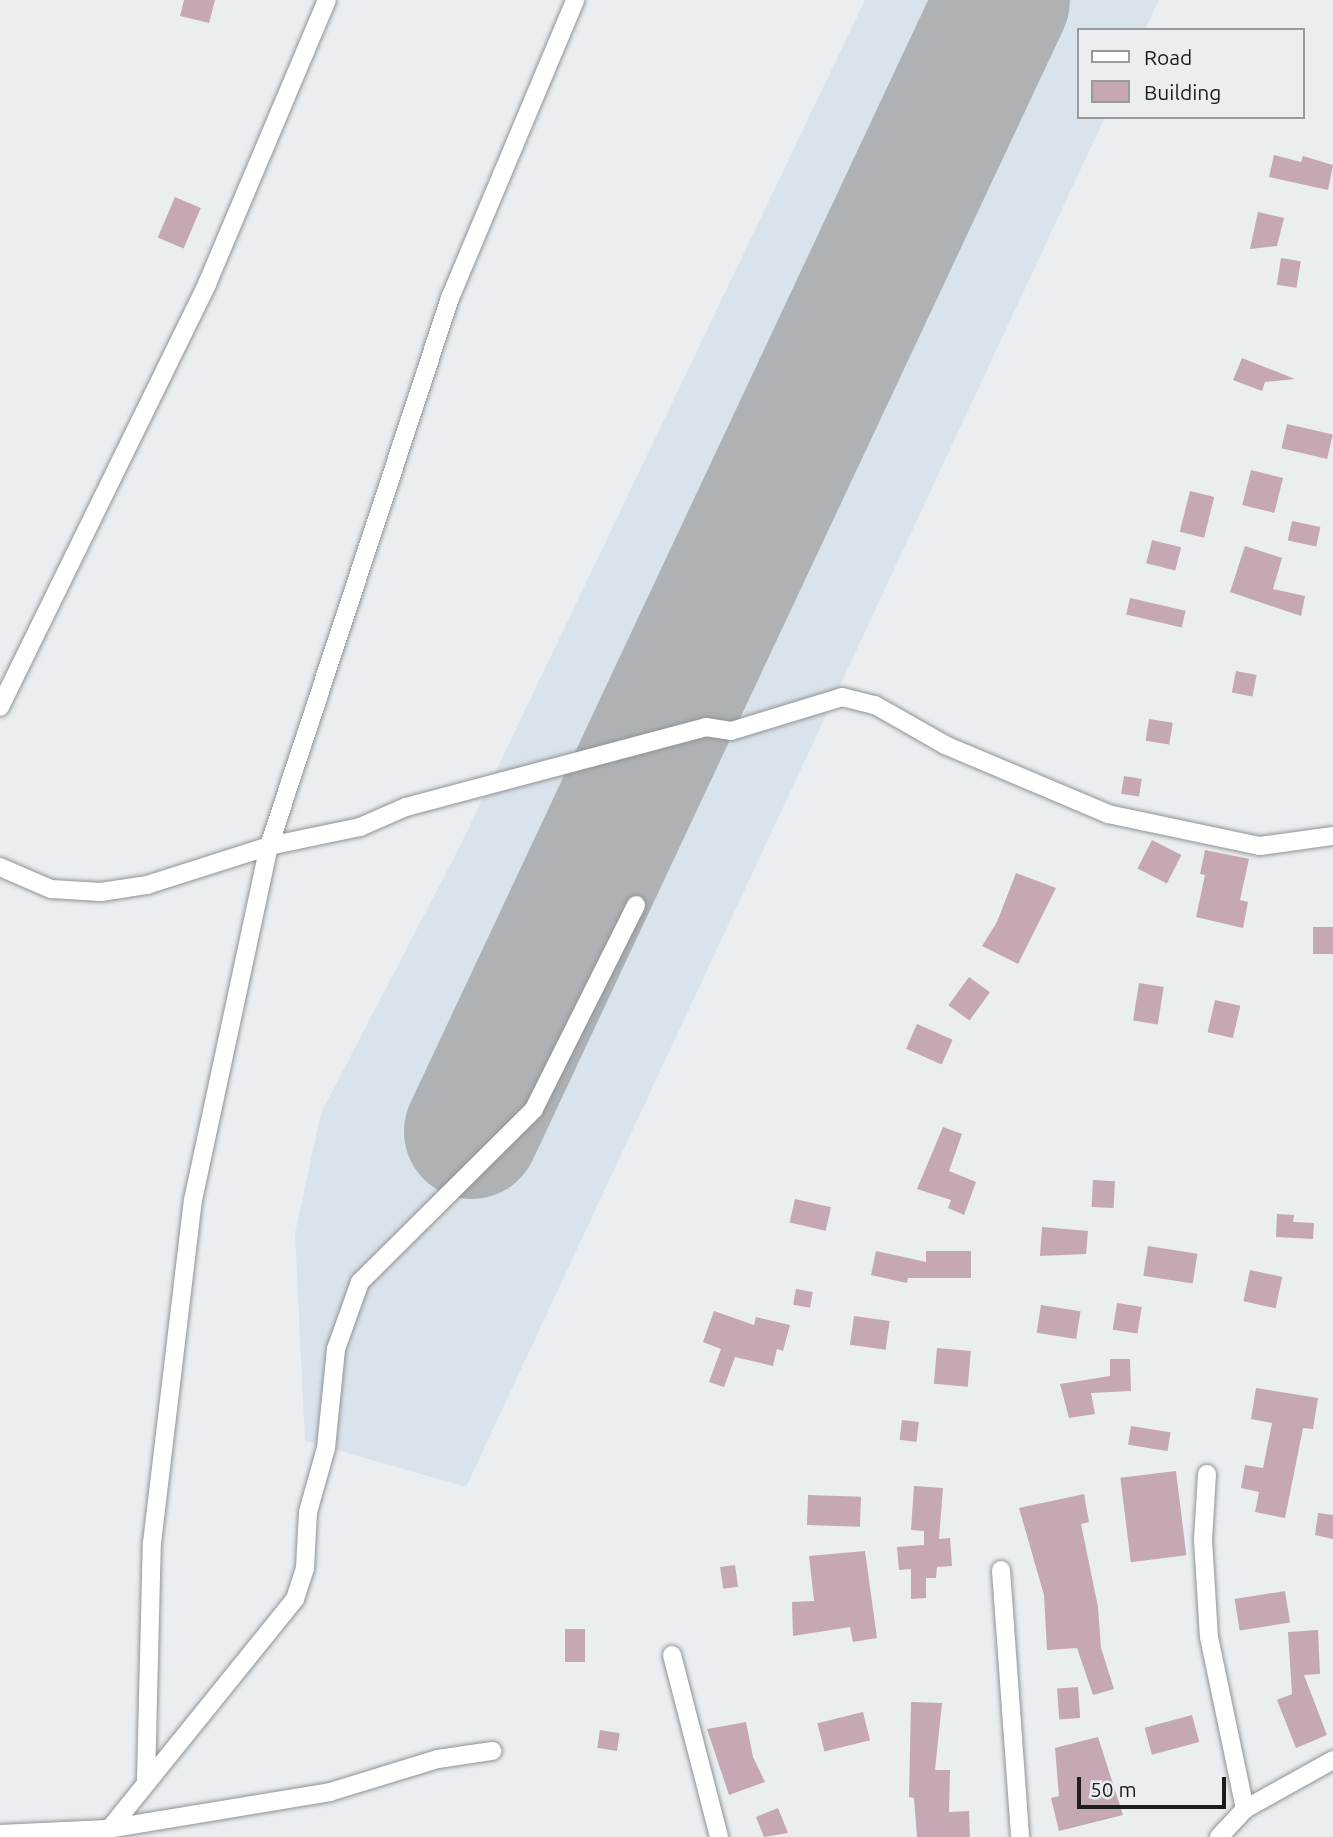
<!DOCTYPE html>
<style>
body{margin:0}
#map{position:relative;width:1333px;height:1837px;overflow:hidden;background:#eaeef1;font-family:Ubuntu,sans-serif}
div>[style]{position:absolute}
.built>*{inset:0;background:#d9e3eb}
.runway>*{height:135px;margin:-67.5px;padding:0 67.5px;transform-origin:67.5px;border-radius:67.5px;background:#aeb2b4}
.building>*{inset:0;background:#c5a7b6;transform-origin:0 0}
.roads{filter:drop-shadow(0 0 2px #8f9396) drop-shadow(0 0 2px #8f9396)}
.street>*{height:18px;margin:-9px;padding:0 9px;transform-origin:9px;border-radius:9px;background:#fff}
span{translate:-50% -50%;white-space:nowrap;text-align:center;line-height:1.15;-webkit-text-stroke:7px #eaeef1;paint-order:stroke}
.legend{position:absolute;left:1077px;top:28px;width:228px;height:91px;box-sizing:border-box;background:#eaeef1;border:2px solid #989a9d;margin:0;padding:9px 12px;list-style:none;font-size:21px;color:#1c1d1e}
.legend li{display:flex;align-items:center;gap:14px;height:35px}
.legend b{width:35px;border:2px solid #989a9d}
.scale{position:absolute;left:1077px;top:1777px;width:149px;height:32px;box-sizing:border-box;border:4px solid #1c1d1e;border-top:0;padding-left:9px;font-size:21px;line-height:24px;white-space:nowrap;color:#1c1d1e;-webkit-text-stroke:5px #eaeef1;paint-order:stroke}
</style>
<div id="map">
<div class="built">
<div style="clip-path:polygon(865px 0,1159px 0,1145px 30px,1079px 30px,1079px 117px,1105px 117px,466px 1487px,305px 1441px,295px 1233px,321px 1113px,460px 846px)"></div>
</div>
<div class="runway">
<div style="left:471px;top:1131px;width:1249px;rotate:-64.85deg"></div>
</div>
<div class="building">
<div style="clip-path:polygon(184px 0,215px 0,209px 23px,180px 16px)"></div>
<div style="clip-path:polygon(1274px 155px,1301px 162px,1303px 156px,1333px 165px,1328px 190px,1269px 177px)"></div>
<div style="left:175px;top:197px;width:28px;height:44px;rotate:23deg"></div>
<div style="clip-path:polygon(1258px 212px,1284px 218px,1277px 246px,1250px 249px)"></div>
<div style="left:1281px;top:258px;width:20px;height:27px;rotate:9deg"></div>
<div style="clip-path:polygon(1242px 358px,1295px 379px,1265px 382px,1262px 391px,1233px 380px)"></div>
<div style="left:1287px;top:424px;width:47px;height:25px;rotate:13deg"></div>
<div style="left:1251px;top:470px;width:33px;height:36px;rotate:14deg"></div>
<div style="left:1190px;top:491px;width:25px;height:42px;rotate:14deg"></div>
<div style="left:1292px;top:521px;width:29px;height:20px;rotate:12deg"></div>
<div style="left:1152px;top:540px;width:30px;height:24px;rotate:14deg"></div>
<div style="clip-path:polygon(1245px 546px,1282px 558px,1273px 589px,1305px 596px,1301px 616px,1230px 592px)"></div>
<div style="left:1130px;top:598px;width:57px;height:17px;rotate:13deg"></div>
<div style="left:1236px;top:671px;width:21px;height:22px;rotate:11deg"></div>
<div style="left:1149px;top:719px;width:24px;height:22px;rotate:9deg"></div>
<div style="left:1124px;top:776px;width:18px;height:18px;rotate:9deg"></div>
<div style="left:1152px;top:840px;width:33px;height:32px;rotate:27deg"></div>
<div style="clip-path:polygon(1205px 850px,1249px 859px,1240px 900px,1248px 902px,1243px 928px,1196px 917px,1205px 875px,1200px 874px)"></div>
<div style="clip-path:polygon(1016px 873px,1056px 888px,1018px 964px,982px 946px,997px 922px)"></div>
<div style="left:1313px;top:927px;width:20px;height:27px"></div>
<div style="left:969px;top:977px;width:26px;height:35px;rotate:36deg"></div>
<div style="left:1139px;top:983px;width:25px;height:38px;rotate:9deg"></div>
<div style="left:1215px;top:1000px;width:26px;height:33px;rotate:13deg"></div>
<div style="left:917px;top:1024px;width:39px;height:27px;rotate:24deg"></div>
<div style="clip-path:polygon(943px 1127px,962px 1134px,949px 1171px,976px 1182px,964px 1215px,948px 1208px,951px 1200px,917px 1189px)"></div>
<div style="left:1093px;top:1180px;width:22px;height:27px;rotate:3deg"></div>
<div style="left:795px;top:1199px;width:37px;height:24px;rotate:13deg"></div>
<div style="clip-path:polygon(1277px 1214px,1294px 1215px,1293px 1222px,1314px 1223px,1313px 1239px,1276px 1237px)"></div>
<div style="clip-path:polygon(1042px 1227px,1088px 1231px,1086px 1254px,1040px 1256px)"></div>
<div style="left:1148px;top:1246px;width:50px;height:30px;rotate:9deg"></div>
<div style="clip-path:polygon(876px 1251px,926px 1262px,926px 1251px,971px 1251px,971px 1278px,908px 1278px,907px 1283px,871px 1275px)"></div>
<div style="left:1250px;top:1270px;width:33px;height:32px;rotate:12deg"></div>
<div style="left:796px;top:1289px;width:17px;height:16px;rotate:10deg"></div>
<div style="left:1117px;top:1303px;width:25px;height:27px;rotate:9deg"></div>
<div style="left:1041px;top:1305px;width:40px;height:28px;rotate:9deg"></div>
<div style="clip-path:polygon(714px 1311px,754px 1325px,756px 1317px,790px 1325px,783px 1351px,777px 1349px,773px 1366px,735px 1357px,724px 1387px,709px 1382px,721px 1349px,703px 1342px)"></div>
<div style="left:854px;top:1316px;width:36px;height:29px;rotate:8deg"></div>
<div style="left:937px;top:1348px;width:34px;height:36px;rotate:5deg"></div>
<div style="clip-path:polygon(1110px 1359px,1130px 1359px,1131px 1391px,1091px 1393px,1095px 1414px,1069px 1418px,1060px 1384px,1110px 1376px)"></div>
<div style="clip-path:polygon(1256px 1388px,1318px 1398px,1313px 1429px,1303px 1428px,1285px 1518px,1255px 1512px,1259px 1492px,1241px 1488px,1245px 1465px,1263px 1468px,1272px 1423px,1251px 1419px)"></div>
<div style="left:902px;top:1420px;width:17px;height:20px;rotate:7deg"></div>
<div style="left:1131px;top:1426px;width:40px;height:19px;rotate:9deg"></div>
<div style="left:1176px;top:1471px;width:85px;height:56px;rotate:83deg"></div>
<div style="clip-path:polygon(914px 1486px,943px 1488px,939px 1539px,950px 1538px,952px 1566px,937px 1567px,936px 1578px,926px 1578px,926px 1598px,911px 1599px,911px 1569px,899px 1570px,897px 1547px,924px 1545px,924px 1531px,911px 1530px)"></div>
<div style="clip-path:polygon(1084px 1494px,1089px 1522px,1081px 1524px,1098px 1607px,1101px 1648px,1114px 1689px,1093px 1695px,1077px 1648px,1047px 1650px,1044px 1595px,1019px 1508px)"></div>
<div style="left:808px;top:1495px;width:53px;height:30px;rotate:2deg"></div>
<div style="clip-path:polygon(1318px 1513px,1333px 1515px,1333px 1539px,1315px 1535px)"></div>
<div style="clip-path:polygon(865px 1551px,877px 1638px,853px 1642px,850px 1627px,793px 1636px,792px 1602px,814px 1601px,809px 1556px)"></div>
<div style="left:735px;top:1565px;width:22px;height:15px;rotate:82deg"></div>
<div style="left:1285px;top:1591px;width:32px;height:51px;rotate:81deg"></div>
<div style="left:565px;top:1629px;width:20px;height:33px"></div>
<div style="clip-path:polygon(1318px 1630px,1320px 1674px,1304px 1675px,1327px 1735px,1296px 1748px,1277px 1700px,1292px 1694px,1288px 1632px)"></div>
<div style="left:1078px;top:1687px;width:31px;height:21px;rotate:86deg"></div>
<div style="clip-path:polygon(911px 1702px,942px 1703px,935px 1770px,950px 1770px,949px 1812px,969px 1811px,970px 1837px,917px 1837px,914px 1798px,909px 1797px)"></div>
<div style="left:863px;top:1712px;width:29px;height:47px;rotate:76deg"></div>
<div style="left:1192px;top:1715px;width:28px;height:49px;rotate:75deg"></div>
<div style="clip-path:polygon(746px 1722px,753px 1757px,765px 1782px,729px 1795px,707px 1729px)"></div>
<div style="left:600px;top:1730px;width:20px;height:18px;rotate:9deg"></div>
<div style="clip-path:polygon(1098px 1737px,1123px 1815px,1059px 1831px,1051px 1798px,1059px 1796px,1055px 1748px)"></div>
<div style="clip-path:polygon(778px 1808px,788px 1833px,764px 1837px,756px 1817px)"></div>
</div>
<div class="roads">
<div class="street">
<div style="left:0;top:707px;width:471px;rotate:-63.9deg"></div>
<div style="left:207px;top:284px;width:308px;rotate:-67.1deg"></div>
<div style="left:0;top:867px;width:56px;rotate:23.3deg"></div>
<div style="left:51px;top:889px;width:50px;rotate:3.4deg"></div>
<div style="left:101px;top:892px;width:47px;rotate:-8.7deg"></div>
<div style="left:147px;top:885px;width:128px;rotate:-17.7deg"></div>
<div style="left:269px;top:846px;width:93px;rotate:-11.8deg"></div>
<div style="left:360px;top:827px;width:50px;rotate:-23.5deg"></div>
<div style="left:406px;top:807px;width:310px;rotate:-14.9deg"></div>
<div style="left:706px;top:727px;width:25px;rotate:9deg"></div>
<div style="left:731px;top:731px;width:116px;rotate:-17deg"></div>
<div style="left:842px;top:697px;width:34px;rotate:14deg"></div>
<div style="left:875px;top:705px;width:81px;rotate:29.7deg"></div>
<div style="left:945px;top:745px;width:177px;rotate:22.9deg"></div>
<div style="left:1108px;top:814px;width:155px;rotate:11.9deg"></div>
<div style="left:1260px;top:846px;width:74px;rotate:-7.8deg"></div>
<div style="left:1207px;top:1474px;width:66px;rotate:93.5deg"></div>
<div style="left:1203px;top:1540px;width:97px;rotate:86.5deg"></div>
<div style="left:1209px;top:1637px;width:176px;rotate:78.2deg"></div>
<div style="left:1001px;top:1570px;width:268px;rotate:85.9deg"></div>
<div style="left:672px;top:1655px;width:188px;rotate:75.5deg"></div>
<div style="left:146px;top:1781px;width:238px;rotate:-88.6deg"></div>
<div style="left:152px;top:1543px;width:345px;rotate:-83.2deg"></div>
<div style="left:193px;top:1200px;width:362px;rotate:-77.9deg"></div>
<div style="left:269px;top:846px;width:577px;rotate:-71.72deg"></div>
<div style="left:450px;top:298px;width:323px;rotate:-67.2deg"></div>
<div style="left:0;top:1834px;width:107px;rotate:-2.7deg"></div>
<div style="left:107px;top:1829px;width:226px;rotate:-9.4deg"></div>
<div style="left:330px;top:1792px;width:113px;rotate:-17deg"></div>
<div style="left:438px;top:1759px;width:55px;rotate:-8.4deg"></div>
<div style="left:103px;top:1837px;width:306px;rotate:-51.1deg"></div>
<div style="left:295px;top:1599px;width:33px;rotate:-72deg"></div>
<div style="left:305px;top:1568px;width:56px;rotate:-86.9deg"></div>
<div style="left:308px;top:1512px;width:66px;rotate:-74.3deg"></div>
<div style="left:326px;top:1448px;width:100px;rotate:-84.2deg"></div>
<div style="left:336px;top:1349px;width:71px;rotate:-70.3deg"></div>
<div style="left:360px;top:1282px;width:245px;rotate:-44.8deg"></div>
<div style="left:534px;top:1109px;width:228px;rotate:-63.4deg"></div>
<div style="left:1219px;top:1837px;width:38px;rotate:-47deg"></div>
<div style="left:1245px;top:1809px;width:101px;rotate:-29.1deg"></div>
</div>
</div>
<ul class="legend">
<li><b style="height:9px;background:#fff"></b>Road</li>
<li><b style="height:19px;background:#c5a7b6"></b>Building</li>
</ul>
<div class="scale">50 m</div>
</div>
